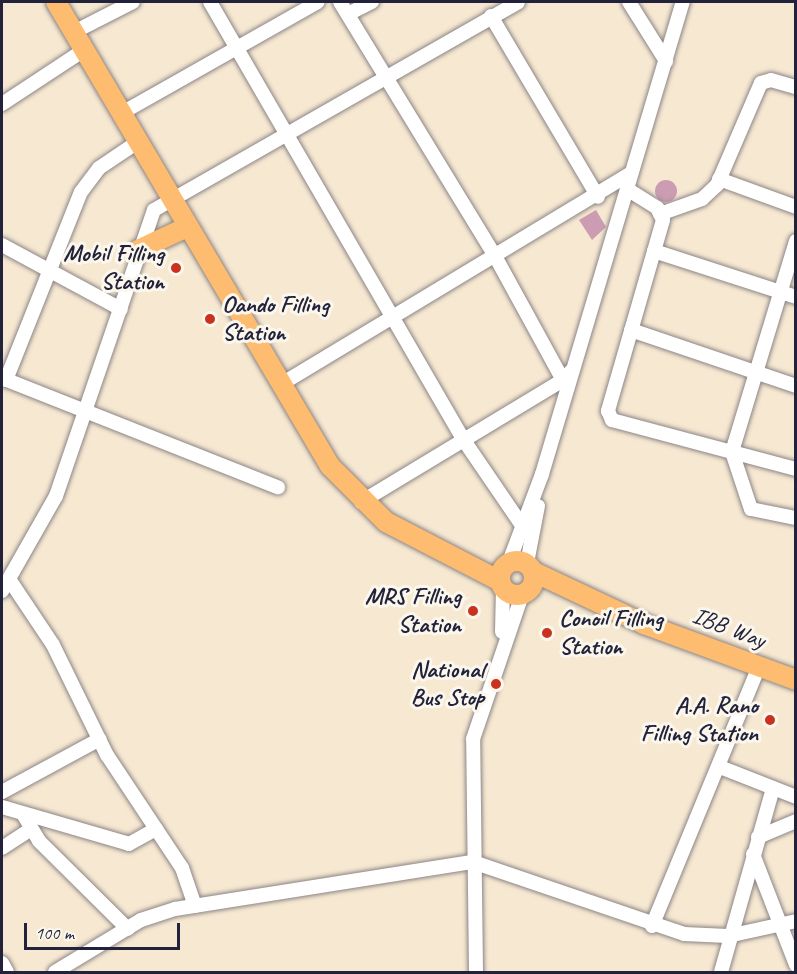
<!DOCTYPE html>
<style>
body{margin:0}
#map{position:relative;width:797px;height:974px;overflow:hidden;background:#f6e8d1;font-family:Caveat,sans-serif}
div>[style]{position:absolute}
.building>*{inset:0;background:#cc9cb2}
.round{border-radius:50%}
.roads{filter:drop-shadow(0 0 2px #8c8586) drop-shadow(0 0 2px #8c8586)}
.minor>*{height:14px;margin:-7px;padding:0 7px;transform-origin:7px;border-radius:7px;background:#fff}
.highway>*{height:20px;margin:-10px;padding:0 10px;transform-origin:10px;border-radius:10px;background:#fdbc6f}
.highway>.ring{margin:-10px;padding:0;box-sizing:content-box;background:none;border:20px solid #fdbc6f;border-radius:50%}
.dots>*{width:16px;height:16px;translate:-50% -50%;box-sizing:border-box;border:3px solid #fbf7ec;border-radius:50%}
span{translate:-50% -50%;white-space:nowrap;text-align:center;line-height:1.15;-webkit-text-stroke:6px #fbf7ec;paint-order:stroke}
.poi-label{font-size:24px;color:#22223b;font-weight:700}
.right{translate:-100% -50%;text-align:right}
.left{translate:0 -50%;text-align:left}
.street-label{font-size:24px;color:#22223b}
.frame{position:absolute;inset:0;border:3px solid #22223b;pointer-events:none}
.scale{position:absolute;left:24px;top:923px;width:156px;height:27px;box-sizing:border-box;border:3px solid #22223b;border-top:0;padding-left:8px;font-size:18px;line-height:21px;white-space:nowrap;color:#22223b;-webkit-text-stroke:4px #fbf7ec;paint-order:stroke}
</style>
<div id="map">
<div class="building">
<div class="round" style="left:655px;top:180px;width:22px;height:22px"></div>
<div style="clip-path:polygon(596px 210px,606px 227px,592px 240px,579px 220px)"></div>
</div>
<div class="roads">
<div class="minor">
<div style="left:210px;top:2px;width:505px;rotate:59.93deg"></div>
<div style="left:463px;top:439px;width:107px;rotate:55.7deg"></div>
<div style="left:340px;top:2px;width:298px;rotate:58.6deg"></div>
<div style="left:495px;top:256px;width:141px;rotate:61.3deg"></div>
<div style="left:563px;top:380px;width:12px;rotate:-48deg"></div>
<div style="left:629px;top:2px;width:70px;rotate:57.9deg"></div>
<div style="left:348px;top:14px;width:27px;rotate:-27deg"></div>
<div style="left:491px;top:16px;width:210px;rotate:59.4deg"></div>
<div style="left:74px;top:32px;width:66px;rotate:-27deg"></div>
<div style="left:2px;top:104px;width:98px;rotate:-33.4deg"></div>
<div style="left:120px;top:114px;width:227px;rotate:-29.5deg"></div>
<div style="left:719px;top:179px;width:82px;rotate:20deg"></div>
<div style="left:627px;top:189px;width:36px;rotate:32deg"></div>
<div style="left:657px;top:208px;width:13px;rotate:63deg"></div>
<div style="left:663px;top:220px;width:199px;rotate:106.1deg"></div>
<div style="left:608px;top:411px;width:10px;rotate:66deg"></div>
<div style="left:612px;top:420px;width:190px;rotate:14.9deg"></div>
<div style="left:660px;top:214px;width:45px;rotate:-19.7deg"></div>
<div style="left:702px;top:199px;width:21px;rotate:-43deg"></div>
<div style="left:717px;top:185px;width:111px;rotate:-66.7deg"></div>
<div style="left:761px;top:83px;width:10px;rotate:-17deg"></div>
<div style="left:771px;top:80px;width:26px;rotate:16deg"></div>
<div style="left:796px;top:241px;width:220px;rotate:106.9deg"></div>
<div style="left:732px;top:452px;width:60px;rotate:71.6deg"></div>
<div style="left:751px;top:509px;width:46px;rotate:11.3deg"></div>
<div style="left:2px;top:245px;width:135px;rotate:28.3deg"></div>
<div style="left:654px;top:251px;width:149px;rotate:17.9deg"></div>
<div style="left:631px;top:330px;width:174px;rotate:18.7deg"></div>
<div style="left:2px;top:378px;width:297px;rotate:21.6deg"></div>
<div style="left:6px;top:380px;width:202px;rotate:-68.3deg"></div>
<div style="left:81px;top:192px;width:30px;rotate:-53deg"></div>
<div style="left:99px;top:168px;width:45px;rotate:-34deg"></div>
<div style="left:280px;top:385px;width:410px;rotate:-31.1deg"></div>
<div style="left:361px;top:502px;width:236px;rotate:-31.1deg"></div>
<div style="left:509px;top:562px;width:94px;rotate:-69.4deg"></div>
<div style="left:542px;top:474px;width:493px;rotate:-73.4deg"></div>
<div style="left:527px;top:563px;width:58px;rotate:-79.1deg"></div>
<div style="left:9px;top:579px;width:79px;rotate:56.3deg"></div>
<div style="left:53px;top:645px;width:123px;rotate:63.9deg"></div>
<div style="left:107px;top:755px;width:136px;rotate:56.4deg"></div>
<div style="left:182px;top:868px;width:40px;rotate:71.1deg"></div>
<div style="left:2px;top:591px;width:109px;rotate:-60.4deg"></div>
<div style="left:56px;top:496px;width:302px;rotate:-71.1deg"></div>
<div style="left:154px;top:210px;width:419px;rotate:-29.7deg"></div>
<div style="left:502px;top:632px;width:43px;rotate:-88.7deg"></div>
<div style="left:720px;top:767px;width:82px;rotate:21.5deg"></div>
<div style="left:2px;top:792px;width:111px;rotate:-28.4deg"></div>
<div style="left:2px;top:807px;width:132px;rotate:16.2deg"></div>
<div style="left:129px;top:844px;width:31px;rotate:-29deg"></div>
<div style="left:23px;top:814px;width:31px;rotate:59deg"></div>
<div style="left:39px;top:841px;width:125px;rotate:44.7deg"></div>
<div style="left:758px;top:837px;width:41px;rotate:-22.8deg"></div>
<div style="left:2px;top:848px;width:35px;rotate:-33deg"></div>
<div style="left:753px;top:854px;width:119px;rotate:68.8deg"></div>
<div style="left:652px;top:926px;width:280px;rotate:-67.6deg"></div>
<div style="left:2px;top:963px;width:10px;rotate:61deg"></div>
<div style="left:55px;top:972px;width:100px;rotate:-31.2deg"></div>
<div style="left:141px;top:920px;width:36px;rotate:-18deg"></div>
<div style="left:175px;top:909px;width:302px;rotate:-9deg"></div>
<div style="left:473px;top:862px;width:223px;rotate:18.8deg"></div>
<div style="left:684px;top:934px;width:44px;rotate:2.6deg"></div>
<div style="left:728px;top:936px;width:70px;rotate:-12.4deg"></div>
<div style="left:476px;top:972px;width:233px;rotate:-90.7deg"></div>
<div style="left:473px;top:739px;width:152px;rotate:-71.2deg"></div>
<div style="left:721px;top:972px;width:191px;rotate:-74.2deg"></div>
</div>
<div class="highway">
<div style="left:56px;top:2px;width:539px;rotate:59.44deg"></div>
<div style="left:330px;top:466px;width:79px;rotate:45deg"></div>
<div style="left:386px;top:522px;width:128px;rotate:27.4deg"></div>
<div style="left:138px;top:250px;width:54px;rotate:-25.1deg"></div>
<div class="ring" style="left:500px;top:561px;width:14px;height:14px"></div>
<div style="left:534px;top:572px;width:122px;rotate:25.3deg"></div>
<div style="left:644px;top:624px;width:162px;rotate:20.2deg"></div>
</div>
</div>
<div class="dots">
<div style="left:176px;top:268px;background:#c8321e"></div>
<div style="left:210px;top:319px;background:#c8321e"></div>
<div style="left:473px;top:611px;background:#c8321e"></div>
<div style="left:547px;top:633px;background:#c8321e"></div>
<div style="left:496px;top:684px;background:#c8321e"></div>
<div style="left:770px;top:720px;background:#c8321e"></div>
</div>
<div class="poi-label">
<span class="right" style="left:164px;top:268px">Mobil Filling<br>Station</span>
<span class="left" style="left:222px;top:319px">Oando Filling<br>Station</span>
<span class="right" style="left:461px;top:611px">MRS Filling<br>Station</span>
<span class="left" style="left:559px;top:633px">Conoil Filling<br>Station</span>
<span class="right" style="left:484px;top:684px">National<br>Bus Stop</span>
<span class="right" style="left:758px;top:720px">A.A. Rano<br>Filling Station</span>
</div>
<div class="street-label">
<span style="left:729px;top:628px;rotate:21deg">IBB Way</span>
</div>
<div class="frame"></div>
<div class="scale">100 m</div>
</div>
